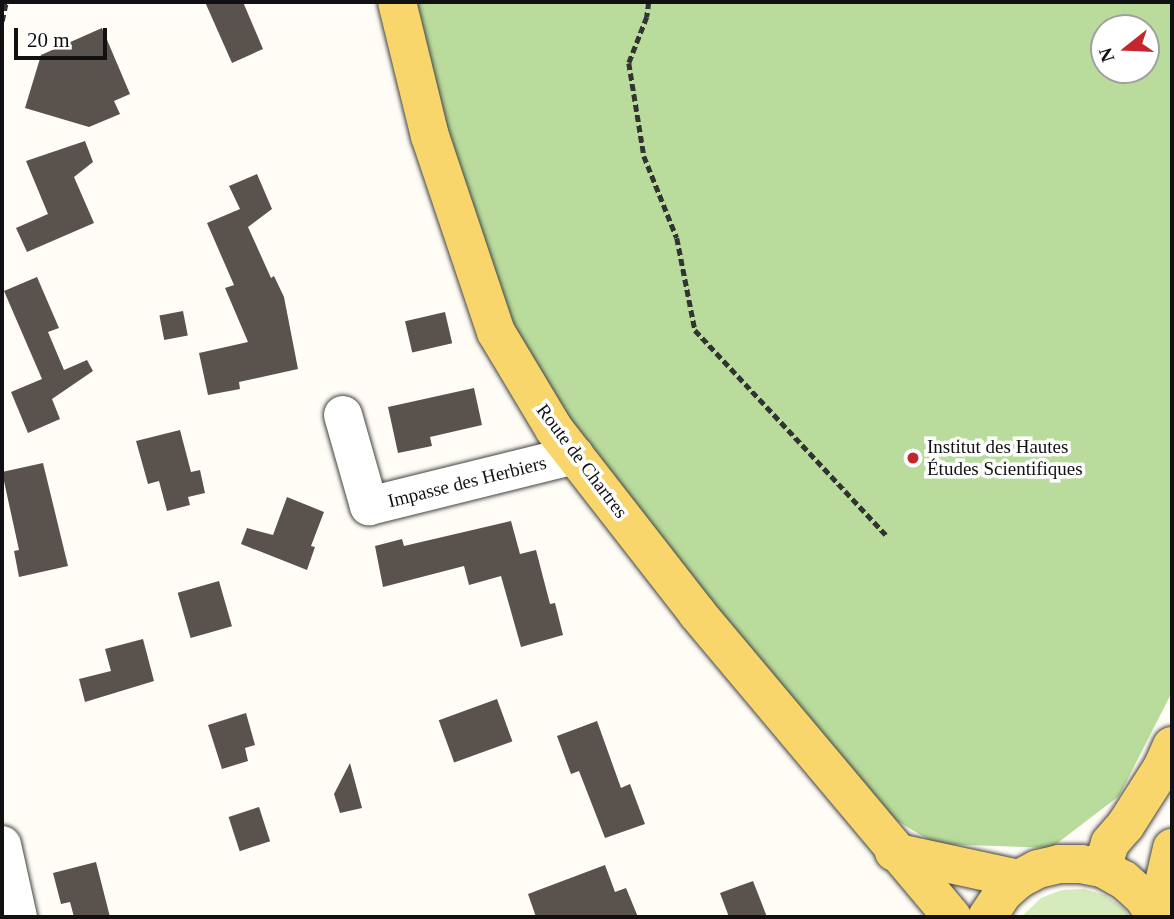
<!DOCTYPE html>
<meta charset="utf-8">
<style>
body{margin:0}
#map{position:relative;width:1174px;height:919px;overflow:hidden;background:#fffdf5;font-family:"Times New Roman",serif}
div>[style]{position:absolute}
.green>*{inset:0;background:#d5ebbd}
.forest>*{inset:0;background:#b9dc9c}
.building>*{inset:0;background:#5a524d;transform-origin:0 0}
.path>*{height:4.5px;margin-top:-2.25px;transform-origin:0;background:repeating-linear-gradient(90deg,#333 0 7px,transparent 0 10.5px)}
.roads{filter:drop-shadow(0 0 2px #444) drop-shadow(0 0 2px #444)}
.minor>*{height:38px;margin:-19px;padding:0 19px;transform-origin:19px;border-radius:19px;background:#fff}
.major>*{height:38px;margin:-19px;padding:0 19px;transform-origin:19px;border-radius:19px;background:#f9d66b}
.dots>*{width:19px;height:19px;translate:-50% -50%;box-sizing:border-box;border:4px solid #fff;border-radius:50%}
span{translate:-50% -50%;white-space:nowrap;text-align:center;line-height:1.15;-webkit-text-stroke:7px #fff;paint-order:stroke}
.poi-label{font-size:19px;color:#111}
.left{translate:0 -50%;text-align:left}
.street-label{font-size:19px;color:#111}
.frame{position:absolute;inset:0;border:4px solid #111;pointer-events:none}
.north{position:absolute;left:1090px;top:14px;width:70px;height:70px;box-sizing:border-box;background:#fff;border:2px solid #a0a0a0;border-radius:50%;rotate:252deg;font-size:19px;font-weight:700;line-height:28px;text-align:center;color:#111}
.north::after{content:'';display:block;margin:auto;width:24px;height:32px;background:#c4262e;clip-path:polygon(50% 0,100% 100%,50% 72%,0 100%)}
.scale{position:absolute;left:14px;top:28px;width:93px;height:32px;box-sizing:border-box;border:4px solid #111;border-top:0;padding-left:9px;font-size:21px;line-height:24px;white-space:nowrap;color:#111;-webkit-text-stroke:5px #fff;paint-order:stroke}
</style>
<div id="map">
<div class="green">
<div style="clip-path:polygon(1084px 889px,1105px 895px,1123px 908px,1130px 917px,1021px 917px,1041px 898px,1062px 890px)"></div>
</div>
<div class="forest">
<div style="clip-path:polygon(evenodd,414px 2px,1172px 2px,1172px 692px,1119px 796px,1051px 848px,936px 844px,877px 809px,593px 457px,508px 320px,439px 123px,414px 2px,1104px 28px,1146px 28px,1146px 70px,1104px 70px,1104px 28px)"></div>
</div>
<div class="building">
<div style="clip-path:polygon(205px 2px,243px 2px,263px 49px,232px 63px)"></div>
<div style="clip-path:polygon(102px 28px,130px 94px,114px 101px,120px 114px,89px 127px,25px 108px,41px 55px)"></div>
<div style="clip-path:polygon(85px 141px,93px 162px,74px 177px,94px 223px,27px 252px,16px 228px,48px 214px,26px 161px)"></div>
<div style="clip-path:polygon(257px 174px,272px 209px,248px 227px,271px 278px,274px 276px,284px 297px,298px 369px,239px 382px,240px 389px,208px 395px,199px 353px,248px 342px,225px 288px,234px 285px,207px 223px,240px 209px,229px 186px)"></div>
<div style="clip-path:polygon(37px 277px,59px 328px,48px 332px,64px 370px,87px 360px,93px 371px,52px 399px,60px 419px,28px 433px,11px 392px,42px 379px,4px 291px)"></div>
<div style="left:183px;top:311px;width:25px;height:24px;rotate:79deg"></div>
<div style="left:445px;top:312px;width:32px;height:41px;rotate:77deg"></div>
<div style="clip-path:polygon(474px 388px,482px 425px,430px 437px,432px 446px,398px 453px,388px 407px)"></div>
<div style="clip-path:polygon(180px 430px,191px 472px,200px 470px,205px 493px,188px 497px,190px 505px,167px 511px,159px 481px,148px 484px,136px 441px)"></div>
<div style="clip-path:polygon(43px 463px,68px 566px,19px 577px,14px 551px,19px 550px,2px 472px)"></div>
<div style="clip-path:polygon(287px 497px,324px 512px,311px 546px,315px 547px,307px 570px,241px 544px,247px 528px,273px 535px)"></div>
<div style="clip-path:polygon(511px 521px,520px 554px,536px 550px,550px 604px,555px 603px,563px 635px,521px 647px,501px 576px,469px 585px,464px 566px,383px 587px,375px 546px,402px 539px,404px 546px)"></div>
<div style="left:219px;top:581px;width:47px;height:43px;rotate:74deg"></div>
<div style="clip-path:polygon(143px 639px,154px 681px,85px 702px,79px 679px,111px 671px,105px 649px)"></div>
<div style="left:497px;top:699px;width:45px;height:62px;rotate:70deg"></div>
<div style="clip-path:polygon(246px 713px,255px 745px,245px 748px,248px 761px,222px 769px,208px 725px)"></div>
<div style="clip-path:polygon(597px 721px,621px 788px,630px 784px,645px 824px,605px 838px,579px 771px,571px 774px,557px 736px)"></div>
<div style="clip-path:polygon(350px 763px,362px 808px,340px 813px,334px 794px)"></div>
<div style="left:259px;top:807px;width:36px;height:32px;rotate:72deg"></div>
<div style="clip-path:polygon(96px 862px,110px 917px,74px 917px,70px 902px,61px 904px,53px 873px)"></div>
<div style="clip-path:polygon(605px 865px,615px 892px,626px 888px,638px 917px,536px 917px,528px 894px)"></div>
<div style="clip-path:polygon(753px 881px,767px 917px,729px 917px,720px 893px)"></div>
</div>
<div class="path">
<div style="left:649px;top:2px;width:15px;rotate:98deg"></div>
<div style="left:647px;top:17px;width:49px;rotate:111.4deg"></div>
<div style="left:629px;top:63px;width:94px;rotate:80.8deg"></div>
<div style="left:644px;top:156px;width:88px;rotate:68.1deg"></div>
<div style="left:677px;top:238px;width:94px;rotate:78.9deg"></div>
<div style="left:695px;top:330px;width:280px;rotate:47deg"></div>
<div style="left:2px;top:21px;width:19px;rotate:-78deg"></div>
</div>
<div class="roads">
<div class="minor">
<div style="left:343px;top:415px;width:95px;rotate:74.1deg"></div>
<div style="left:369px;top:506px;width:212px;rotate:-13.9deg"></div>
<div style="left:2px;top:845px;width:74px;rotate:77.5deg"></div>
</div>
<div class="major">
<div style="left:397px;top:2px;width:138px;rotate:76.2deg"></div>
<div style="left:430px;top:136px;width:207px;rotate:71.4deg"></div>
<div style="left:496px;top:332px;width:113px;rotate:59.1deg"></div>
<div style="left:554px;top:429px;width:233px;rotate:52.1deg"></div>
<div style="left:697px;top:613px;width:397px;rotate:50deg"></div>
<div style="left:894px;top:852px;width:128px;rotate:12.2deg"></div>
<div style="left:1102px;top:868px;width:26px;rotate:-72deg"></div>
<div style="left:1110px;top:843px;width:23px;rotate:-49deg"></div>
<div style="left:1125px;top:826px;width:69px;rotate:-57.5deg"></div>
<div style="left:1162px;top:768px;width:24px;rotate:-66deg"></div>
<div style="left:987px;top:917px;width:29px;rotate:-56deg"></div>
<div style="left:1003px;top:893px;width:21px;rotate:-41deg"></div>
<div style="left:1019px;top:879px;width:21px;rotate:-28deg"></div>
<div style="left:1038px;top:869px;width:22px;rotate:-13deg"></div>
<div style="left:1059px;top:864px;width:22px"></div>
<div style="left:1081px;top:864px;width:21px;rotate:11deg"></div>
<div style="left:1102px;top:868px;width:25px;rotate:29deg"></div>
<div style="left:1124px;top:880px;width:25px;rotate:42deg"></div>
<div style="left:1143px;top:897px;width:24px;rotate:57deg"></div>
<div style="left:1156px;top:917px;width:71px;rotate:-76.9deg"></div>
</div>
</div>
<div class="dots">
<div style="left:913px;top:458px;background:#c4262e"></div>
</div>
<div class="poi-label">
<span class="left" style="left:927px;top:458px">Institut des Hautes<br>Études Scientifiques</span>
</div>
<div class="street-label">
<span style="left:582px;top:461px;rotate:53deg">Route de Chartres</span>
<span style="left:467px;top:482px;rotate:-14deg">Impasse des Herbiers</span>
</div>
<div class="frame"></div>
<div class="north">N</div>
<div class="scale">20 m</div>
</div>
